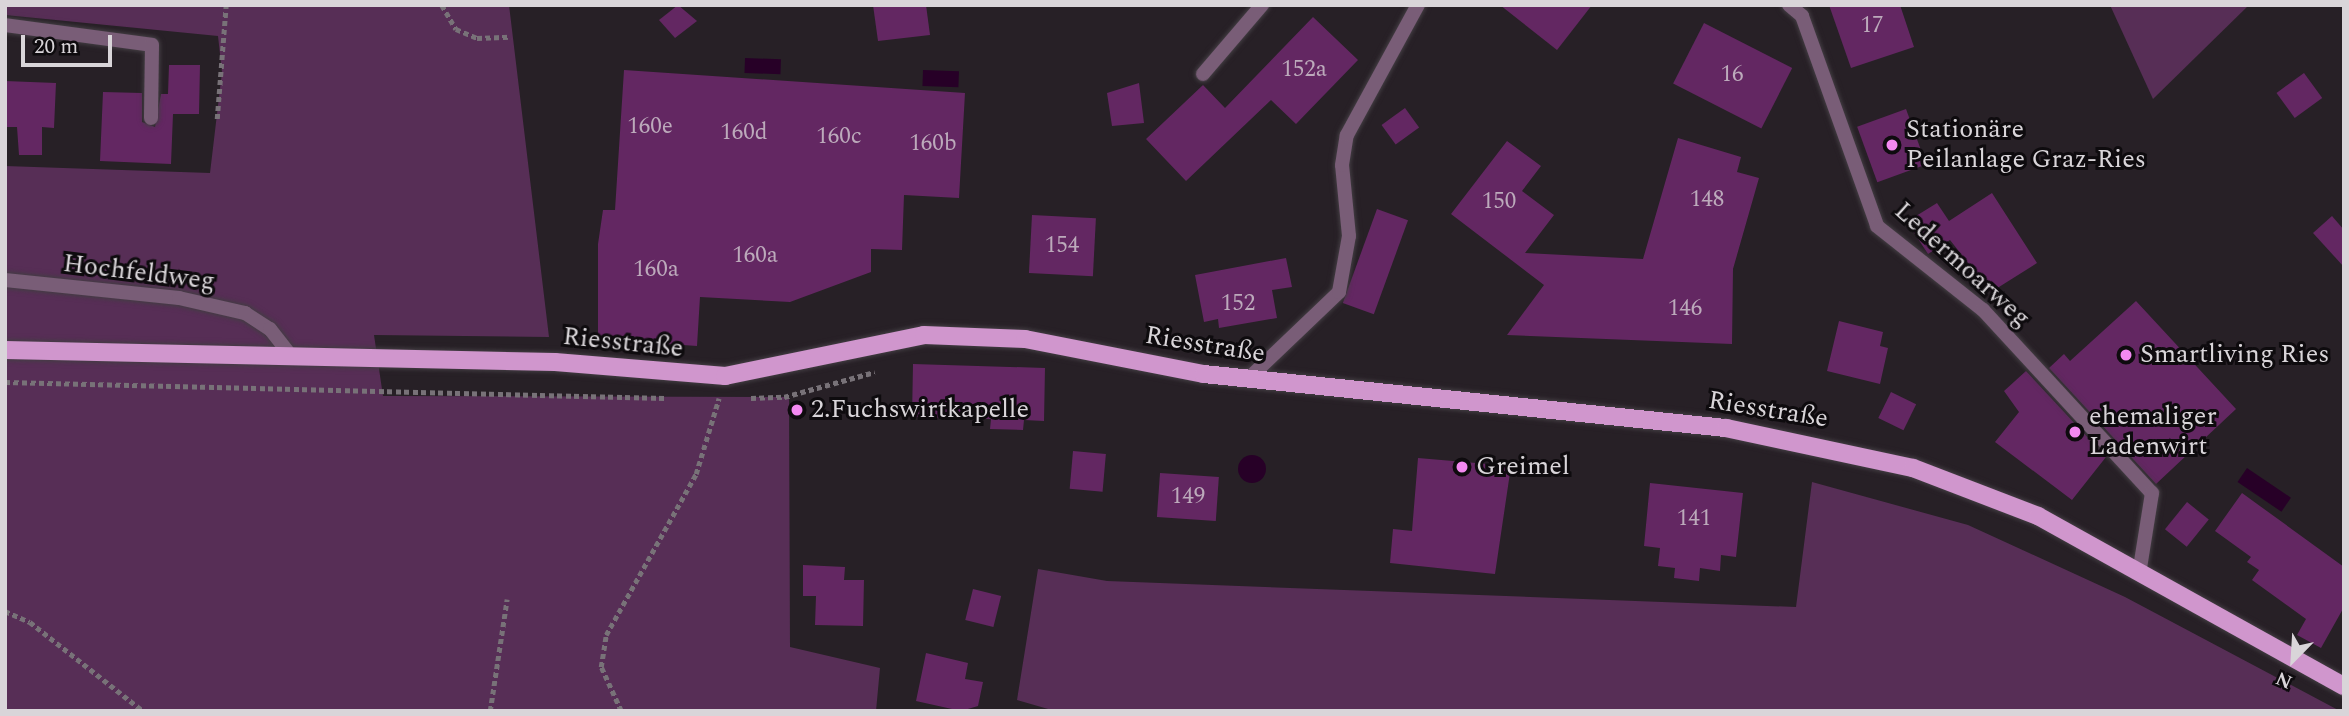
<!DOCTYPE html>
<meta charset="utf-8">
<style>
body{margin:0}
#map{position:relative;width:2349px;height:716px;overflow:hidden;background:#272026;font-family:Spectral,serif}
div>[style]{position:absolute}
.green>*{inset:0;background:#572e56}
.water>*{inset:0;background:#270027;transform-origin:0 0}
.round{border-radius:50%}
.building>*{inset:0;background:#632762;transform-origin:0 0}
.path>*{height:4.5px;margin-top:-2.25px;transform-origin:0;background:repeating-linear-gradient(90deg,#787278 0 5px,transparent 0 8.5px)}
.roads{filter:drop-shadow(0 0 2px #433d43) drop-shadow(0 0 2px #433d43)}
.service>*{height:14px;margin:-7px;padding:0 7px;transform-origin:7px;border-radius:7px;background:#795d77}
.minor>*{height:14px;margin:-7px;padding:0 7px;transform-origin:7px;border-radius:7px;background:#795d77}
.primary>*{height:18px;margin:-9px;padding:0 9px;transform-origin:9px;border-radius:9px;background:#d096cd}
.dots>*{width:19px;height:19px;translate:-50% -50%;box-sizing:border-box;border:4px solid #0e0b0e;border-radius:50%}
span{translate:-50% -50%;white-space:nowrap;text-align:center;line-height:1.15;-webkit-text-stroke:6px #0e0b0e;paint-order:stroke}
.number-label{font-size:23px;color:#bcaabb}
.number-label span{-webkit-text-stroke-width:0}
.poi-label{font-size:26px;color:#d9d5d9}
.left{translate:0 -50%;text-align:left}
.street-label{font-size:26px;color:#d9d5d9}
.frame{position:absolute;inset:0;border:7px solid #d9d5d9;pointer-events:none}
.north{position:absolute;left:2258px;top:625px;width:70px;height:70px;-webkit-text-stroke:5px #0e0b0e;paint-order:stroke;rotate:204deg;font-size:19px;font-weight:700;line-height:28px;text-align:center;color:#d9d5d9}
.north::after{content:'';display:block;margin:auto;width:24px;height:32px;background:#d9d5d9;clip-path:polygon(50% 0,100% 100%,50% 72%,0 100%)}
.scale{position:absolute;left:21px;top:35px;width:91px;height:32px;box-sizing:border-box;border:4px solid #d9d5d9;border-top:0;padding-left:9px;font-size:21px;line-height:24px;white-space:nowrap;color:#d9d5d9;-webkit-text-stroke:5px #0e0b0e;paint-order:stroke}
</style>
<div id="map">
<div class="green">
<div style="clip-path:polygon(5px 5px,509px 5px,549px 337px,374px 335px,383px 396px,789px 397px,790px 647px,880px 668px,876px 711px,5px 711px,5px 166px,210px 173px,222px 72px,218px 36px,5px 15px)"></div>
<div style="clip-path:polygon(2110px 5px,2249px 5px,2153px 99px)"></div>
<div style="clip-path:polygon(1812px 482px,1968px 525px,2125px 597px,2340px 711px,1055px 711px,1017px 700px,1038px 569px,1107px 581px,1796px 607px)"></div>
</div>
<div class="water">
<div style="left:745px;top:58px;width:36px;height:15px;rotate:2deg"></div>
<div style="left:923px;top:70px;width:36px;height:16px;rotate:2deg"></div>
<div class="round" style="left:1238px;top:455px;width:28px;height:28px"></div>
<div style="left:2247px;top:468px;width:53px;height:17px;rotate:34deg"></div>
</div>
<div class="building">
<div style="clip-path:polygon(678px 5px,697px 21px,675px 38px,659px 20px)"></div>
<div style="clip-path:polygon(873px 5px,926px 5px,930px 35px,878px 41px)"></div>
<div style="clip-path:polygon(1500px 5px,1592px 5px,1557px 50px)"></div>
<div style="clip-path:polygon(1829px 5px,1900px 5px,1914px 47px,1851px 68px)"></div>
<div style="clip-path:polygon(1313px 17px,1358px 60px,1296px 124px,1271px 100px,1186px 181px,1146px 139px,1203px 85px,1225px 108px)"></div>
<div style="left:1704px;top:23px;width:99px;height:68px;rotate:27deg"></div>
<div style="clip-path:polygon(169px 65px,200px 65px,199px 114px,173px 114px,171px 164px,100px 161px,103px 92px,142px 93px,142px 122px,155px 127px,161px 94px,168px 94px)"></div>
<div style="clip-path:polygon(624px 70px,965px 93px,959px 198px,904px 195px,902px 250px,871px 249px,871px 272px,790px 302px,700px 297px,697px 346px,598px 339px,598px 244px,603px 210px,615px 210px)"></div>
<div style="left:2304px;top:73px;width:31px;height:34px;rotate:54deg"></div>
<div style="clip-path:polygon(5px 81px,56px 83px,54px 128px,42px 127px,42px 155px,19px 155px,17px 127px,5px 127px)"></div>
<div style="clip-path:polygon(1139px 83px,1144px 123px,1112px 126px,1107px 93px)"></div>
<div style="left:1405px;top:108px;width:24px;height:29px;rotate:54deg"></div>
<div style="left:1906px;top:109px;width:59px;height:52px;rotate:70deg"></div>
<div style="clip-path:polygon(1678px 138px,1741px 157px,1737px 172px,1759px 178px,1733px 269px,1732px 344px,1507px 335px,1544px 285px,1451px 214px,1507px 141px,1541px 166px,1522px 191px,1554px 215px,1525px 253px,1643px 259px)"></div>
<div style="clip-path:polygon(1992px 193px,2037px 263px,1991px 292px,1950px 240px,1928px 254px,1911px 228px,1916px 216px,1937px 203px,1949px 221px)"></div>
<div style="left:1377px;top:209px;width:33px;height:100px;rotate:20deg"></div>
<div style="left:1032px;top:215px;width:64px;height:58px;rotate:3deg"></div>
<div style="clip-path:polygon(2332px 216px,2344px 230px,2344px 267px,2313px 233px)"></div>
<div style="clip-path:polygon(1286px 258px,1292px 287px,1272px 290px,1277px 318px,1219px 328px,1218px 319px,1204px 322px,1195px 275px)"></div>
<div style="clip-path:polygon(2136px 301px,2236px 409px,2156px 484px,2049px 368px,2064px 354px,2070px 361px)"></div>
<div style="clip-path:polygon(1839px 321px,1883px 332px,1880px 346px,1888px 348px,1880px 384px,1827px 371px)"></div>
<div style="clip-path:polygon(913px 364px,1045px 368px,1044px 421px,1024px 420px,1023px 430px,990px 429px,991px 419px,912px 417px)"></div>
<div style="clip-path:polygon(2026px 371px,2106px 457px,2072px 500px,1995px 442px,2019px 412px,2004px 391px)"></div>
<div style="left:1891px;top:392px;width:28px;height:29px;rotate:26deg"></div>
<div style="left:1073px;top:451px;width:33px;height:38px;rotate:5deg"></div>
<div style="clip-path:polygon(1418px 458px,1511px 466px,1495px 574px,1390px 563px,1393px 529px,1412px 531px)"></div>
<div style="left:1160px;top:473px;width:59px;height:44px;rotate:4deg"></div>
<div style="clip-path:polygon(1650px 483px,1743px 493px,1736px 557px,1721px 555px,1720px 571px,1700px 568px,1699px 581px,1674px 578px,1675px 568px,1658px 566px,1660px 548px,1644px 546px)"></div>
<div style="clip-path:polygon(2242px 493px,2344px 567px,2344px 607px,2321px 648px,2297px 635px,2306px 619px,2252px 580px,2259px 570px,2247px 562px,2251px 557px,2215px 531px)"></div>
<div style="left:2187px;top:502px;width:28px;height:35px;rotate:39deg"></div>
<div style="clip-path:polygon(803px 565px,845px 567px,844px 580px,864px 580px,863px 626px,815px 625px,816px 596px,803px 596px)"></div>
<div style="left:973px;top:589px;width:29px;height:32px;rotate:14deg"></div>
<div style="clip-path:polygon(926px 653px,968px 663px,965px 679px,983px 682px,978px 706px,961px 711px,916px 701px)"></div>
</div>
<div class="path">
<div style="left:442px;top:5px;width:28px;rotate:60deg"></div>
<div style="left:456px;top:29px;width:23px;rotate:23deg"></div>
<div style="left:477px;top:38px;width:34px;rotate:-2deg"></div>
<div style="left:217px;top:119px;width:114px;rotate:-85.5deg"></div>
<div style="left:5px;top:382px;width:660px;rotate:1.39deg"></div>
<div style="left:751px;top:398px;width:33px;rotate:-2deg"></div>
<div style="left:784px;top:397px;width:94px;rotate:-15.4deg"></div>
<div style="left:5px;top:611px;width:27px;rotate:24deg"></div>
<div style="left:30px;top:622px;width:144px;rotate:38.2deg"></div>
<div style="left:490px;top:711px;width:113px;rotate:-81.4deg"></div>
<div style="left:621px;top:711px;width:48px;rotate:-114.4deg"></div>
<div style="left:601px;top:667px;width:32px;rotate:-81deg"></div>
<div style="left:606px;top:635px;width:184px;rotate:-60.8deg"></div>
<div style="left:696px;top:474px;width:79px;rotate:-73.2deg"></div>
</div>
<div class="roads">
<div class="service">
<div style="left:5px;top:25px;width:148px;rotate:7.7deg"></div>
<div style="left:152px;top:45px;width:73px;rotate:90.8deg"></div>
<div style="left:1203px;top:74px;width:91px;rotate:-49.5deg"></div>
<div style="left:1248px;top:379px;width:126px;rotate:-43.7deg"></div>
<div style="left:1339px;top:292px;width:57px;rotate:-79.9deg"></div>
<div style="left:1349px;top:236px;width:71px;rotate:-95.6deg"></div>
<div style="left:1342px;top:165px;width:30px;rotate:-81deg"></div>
<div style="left:1347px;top:135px;width:148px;rotate:-61.4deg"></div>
</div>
<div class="minor">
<div style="left:1789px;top:5px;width:17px;rotate:40deg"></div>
<div style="left:1802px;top:16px;width:223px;rotate:70.3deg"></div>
<div style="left:1877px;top:226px;width:135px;rotate:38.4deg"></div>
<div style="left:1983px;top:310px;width:249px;rotate:47.3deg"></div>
<div style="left:2152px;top:493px;width:76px;rotate:99.1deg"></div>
<div style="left:5px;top:280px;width:175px;rotate:5.9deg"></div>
<div style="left:179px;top:298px;width:68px;rotate:12.8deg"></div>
<div style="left:245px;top:313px;width:30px;rotate:33deg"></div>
<div style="left:270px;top:329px;width:34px;rotate:52deg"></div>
</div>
<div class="primary">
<div style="left:5px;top:350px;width:550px;rotate:1.25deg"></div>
<div style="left:555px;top:362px;width:171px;rotate:4.7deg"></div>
<div style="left:725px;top:376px;width:203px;rotate:-11.6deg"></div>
<div style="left:924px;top:335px;width:101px;rotate:2.3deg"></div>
<div style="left:1025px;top:339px;width:182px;rotate:11.1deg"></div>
<div style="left:1204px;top:374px;width:525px;rotate:5.91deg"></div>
<div style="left:1726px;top:428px;width:191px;rotate:12.1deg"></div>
<div style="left:1913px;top:468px;width:134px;rotate:21deg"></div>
<div style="left:2038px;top:516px;width:350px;rotate:29.1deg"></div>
</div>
</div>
<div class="dots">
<div style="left:1892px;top:145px;background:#f389f1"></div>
<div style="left:2126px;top:355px;background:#f389f1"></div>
<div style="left:797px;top:410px;background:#f389f1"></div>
<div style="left:2075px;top:432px;background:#f389f1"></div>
<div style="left:1462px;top:467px;background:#f389f1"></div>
</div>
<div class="number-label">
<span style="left:1872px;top:26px">17</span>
<span style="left:1304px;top:70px">152a</span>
<span style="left:1732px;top:75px">16</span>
<span style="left:650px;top:127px">160e</span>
<span style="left:744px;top:133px">160d</span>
<span style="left:839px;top:137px">160c</span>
<span style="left:933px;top:144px">160b</span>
<span style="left:1707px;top:200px">148</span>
<span style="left:1499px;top:202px">150</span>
<span style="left:1062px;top:246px">154</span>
<span style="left:755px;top:256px">160a</span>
<span style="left:656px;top:270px">160a</span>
<span style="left:1238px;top:304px">152</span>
<span style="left:1685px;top:309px">146</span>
<span style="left:1188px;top:497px">149</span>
<span style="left:1694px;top:519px">141</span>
</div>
<div class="poi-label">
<span class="left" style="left:1906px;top:145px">Stationäre<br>Peilanlage Graz-Ries</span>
<span class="left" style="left:2140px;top:355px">Smartliving Ries</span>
<span class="left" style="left:811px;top:410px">2.Fuchswirtkapelle</span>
<span class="left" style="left:2089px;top:432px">ehemaliger<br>Ladenwirt</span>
<span class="left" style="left:1476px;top:467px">Greimel</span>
</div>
<div class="street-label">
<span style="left:1962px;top:265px;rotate:42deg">Ledermoarweg</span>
<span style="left:139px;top:273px;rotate:7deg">Hochfeldweg</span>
<span style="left:623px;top:343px;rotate:6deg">Riesstraße</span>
<span style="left:1205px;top:345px;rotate:9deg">Riesstraße</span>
<span style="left:1768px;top:410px;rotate:9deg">Riesstraße</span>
</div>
<div class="frame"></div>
<div class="north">N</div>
<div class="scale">20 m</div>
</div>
